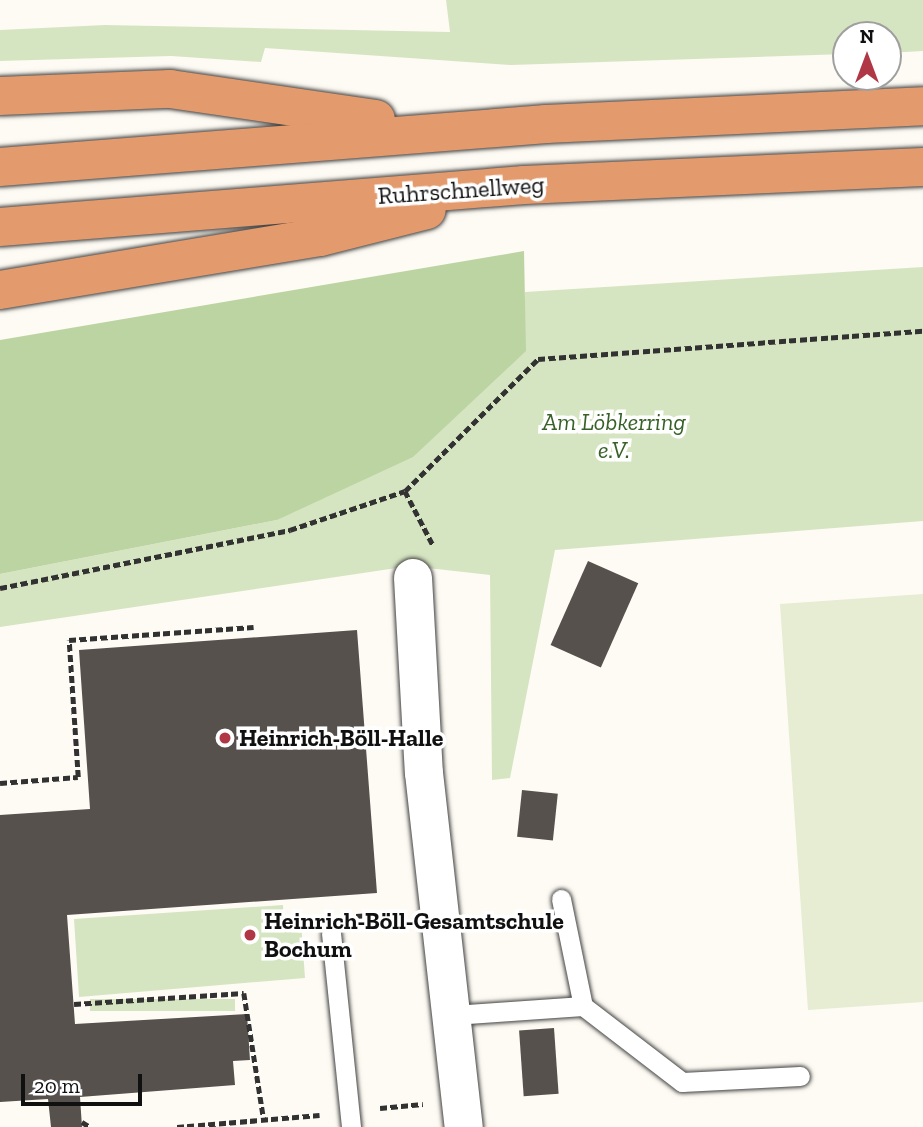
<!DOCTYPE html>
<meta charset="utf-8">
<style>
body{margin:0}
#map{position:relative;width:923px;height:1127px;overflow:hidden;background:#fefbf4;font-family:"Zilla Slab",serif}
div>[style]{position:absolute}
.green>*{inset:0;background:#d6e5c1;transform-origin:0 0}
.forest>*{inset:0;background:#bcd4a2}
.pitch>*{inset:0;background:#e6edd2}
.building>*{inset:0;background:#57514e;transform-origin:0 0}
.path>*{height:4.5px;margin-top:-2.25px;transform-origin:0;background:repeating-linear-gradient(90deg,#323232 0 7px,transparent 0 10.5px)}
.roads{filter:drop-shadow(0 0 2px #434343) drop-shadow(0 0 2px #434343)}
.service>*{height:19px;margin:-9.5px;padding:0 9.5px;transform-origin:9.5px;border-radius:9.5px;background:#fff}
.minor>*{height:38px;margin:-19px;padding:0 19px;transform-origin:19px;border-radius:19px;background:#fff}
.motorway>*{height:38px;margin:-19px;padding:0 19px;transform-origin:19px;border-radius:19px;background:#e39a6d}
.dots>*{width:19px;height:19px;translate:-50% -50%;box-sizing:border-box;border:4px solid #fff;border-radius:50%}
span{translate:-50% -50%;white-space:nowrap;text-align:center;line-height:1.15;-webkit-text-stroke:7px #fff;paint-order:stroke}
.street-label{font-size:24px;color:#101010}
.park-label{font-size:24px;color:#376127;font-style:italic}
.poi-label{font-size:24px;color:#101010;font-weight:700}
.left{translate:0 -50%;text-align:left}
.north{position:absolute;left:832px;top:21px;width:70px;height:70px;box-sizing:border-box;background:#fff;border:2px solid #9f9f9f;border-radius:50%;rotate:0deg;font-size:19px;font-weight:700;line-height:28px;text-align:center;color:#101010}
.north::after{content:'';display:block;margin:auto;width:24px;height:32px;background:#b03846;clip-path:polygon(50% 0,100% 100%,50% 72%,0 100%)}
.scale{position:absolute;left:21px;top:1074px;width:121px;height:32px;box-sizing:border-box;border:4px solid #101010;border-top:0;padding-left:9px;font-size:21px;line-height:24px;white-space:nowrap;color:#101010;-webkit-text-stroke:5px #fff;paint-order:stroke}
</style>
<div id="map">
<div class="green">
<div style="clip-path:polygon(446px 0,923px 0,923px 51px,888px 53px,888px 35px,846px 35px,846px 54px,511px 65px,265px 48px,261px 62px,171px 56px,0 61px,0 30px,105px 25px,450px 32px)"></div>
<div style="clip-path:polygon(923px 267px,923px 521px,555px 550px,510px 778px,492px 780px,490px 575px,410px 566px,0 627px,0 574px,277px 520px,525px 351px,525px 292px)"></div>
<div style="clip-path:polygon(283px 905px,284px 921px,301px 921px,305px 978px,79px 997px,74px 919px)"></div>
<div style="left:235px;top:999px;width:12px;height:145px;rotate:90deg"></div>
</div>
<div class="forest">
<div style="clip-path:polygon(524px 251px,526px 351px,413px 457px,277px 520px,0 574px,0 340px)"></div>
</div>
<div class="pitch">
<div style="clip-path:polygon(923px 594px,923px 1002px,808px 1010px,780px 604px)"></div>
</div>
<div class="building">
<div style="left:588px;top:561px;width:55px;height:92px;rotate:24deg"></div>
<div style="clip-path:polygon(357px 630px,377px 893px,67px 915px,75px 1024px,247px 1014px,250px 1060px,233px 1061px,235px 1085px,80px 1097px,82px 1127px,51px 1127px,48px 1099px,0 1102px,0 815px,90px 809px,79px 650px)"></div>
<div style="left:522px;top:790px;width:36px;height:47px;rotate:6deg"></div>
<div style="left:554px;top:1028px;width:66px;height:35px;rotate:86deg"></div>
</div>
<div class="path">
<div style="left:405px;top:491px;width:61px;rotate:62.6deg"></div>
<div style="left:0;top:588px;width:296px;rotate:-11.3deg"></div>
<div style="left:290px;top:530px;width:121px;rotate:-18.7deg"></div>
<div style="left:405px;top:491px;width:187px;rotate:-44.8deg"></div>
<div style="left:538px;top:359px;width:386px;rotate:-4.2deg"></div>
<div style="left:0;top:783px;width:78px;rotate:-4.4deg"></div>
<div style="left:78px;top:777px;width:137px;rotate:-93.8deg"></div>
<div style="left:69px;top:640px;width:185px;rotate:-4deg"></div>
<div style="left:356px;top:916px;width:44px;rotate:-3.9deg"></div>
<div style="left:74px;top:1004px;width:170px;rotate:-3.7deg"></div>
<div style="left:244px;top:993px;width:129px;rotate:81.1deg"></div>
<div style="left:380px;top:1108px;width:43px;rotate:-5.3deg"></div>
<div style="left:82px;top:1122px;width:9px;rotate:32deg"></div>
<div style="left:177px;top:1127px;width:143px;rotate:-4.8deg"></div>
</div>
<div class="roads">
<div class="service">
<div style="left:561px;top:899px;width:109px;rotate:78.4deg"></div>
<div style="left:331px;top:933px;width:195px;rotate:84.1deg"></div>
<div style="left:453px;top:1015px;width:130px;rotate:-4deg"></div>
<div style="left:583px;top:1006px;width:125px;rotate:37.5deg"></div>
<div style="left:682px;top:1082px;width:118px;rotate:-2.9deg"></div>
</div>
<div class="minor">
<div style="left:413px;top:578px;width:195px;rotate:86.8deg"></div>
<div style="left:424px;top:773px;width:356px;rotate:83.6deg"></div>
</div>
<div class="motorway">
<div style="left:0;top:96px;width:170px;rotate:-2.4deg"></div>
<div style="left:170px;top:89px;width:208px;rotate:8.3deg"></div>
<div style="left:0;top:167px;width:548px;rotate:-4.5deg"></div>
<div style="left:546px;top:124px;width:377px;rotate:-2.7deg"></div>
<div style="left:0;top:227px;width:526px;rotate:-4.58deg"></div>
<div style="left:524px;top:185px;width:399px;rotate:-2.6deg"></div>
<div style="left:0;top:290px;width:324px;rotate:-9.4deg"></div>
<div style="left:320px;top:237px;width:110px;rotate:-14.2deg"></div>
</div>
</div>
<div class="dots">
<div style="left:225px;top:738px;background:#b03846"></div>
<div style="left:250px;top:935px;background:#b03846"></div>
</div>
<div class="street-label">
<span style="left:461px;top:190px;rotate:-4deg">Ruhrschnellweg</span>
</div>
<div class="park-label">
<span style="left:614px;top:436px">Am Löbkerring<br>e.V.</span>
</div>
<div class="poi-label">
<span class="left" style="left:239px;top:738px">Heinrich-Böll-Halle</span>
<span class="left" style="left:264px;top:935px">Heinrich-Böll-Gesamtschule<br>Bochum</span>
</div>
<div class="north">N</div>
<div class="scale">20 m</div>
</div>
